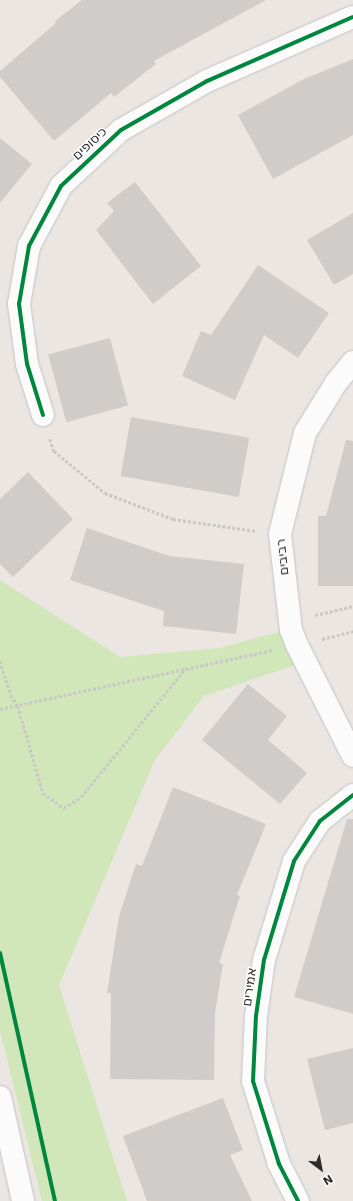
<!DOCTYPE html>
<meta charset="utf-8">
<style>
body{margin:0}
#map{position:relative;width:353px;height:1201px;overflow:hidden;background:#ebe6e2;font-family:"DejaVu Sans",Heebo,sans-serif}
div>[style]{position:absolute}
.green>*{inset:0;background:#d1e7b9}
.building>*{inset:0;background:#d0ccc9;transform-origin:0 0}
.path>*{height:2.5px;margin-top:-1.25px;transform-origin:0;background:repeating-linear-gradient(90deg,#c8c8c7 0 3px,transparent 0 5px)}
.roads{filter:drop-shadow(0 0 1px #c4c3c3) drop-shadow(0 0 1px #c4c3c3)}
.street>*{height:22px;margin:-11px;padding:0 11px;transform-origin:11px;border-radius:11px;background:#fcfbfb}
.secondary>*{height:22px;margin:-11px;padding:0 11px;transform-origin:11px;border-radius:11px;background:#fcfbfb}
.cycleway>*{height:4px;margin:-2px;padding:0 2px;transform-origin:2px;border-radius:2px;background:#00873e}
span{translate:-50% -50%;white-space:nowrap;text-align:center;line-height:1.15;-webkit-text-stroke:3px #fff;paint-order:stroke}
.street-label{font-size:13px;color:#2c2c2c}
.north{position:absolute;left:301px;top:1149px;width:40px;height:40px;-webkit-text-stroke:3px #fff;paint-order:stroke;rotate:148deg;font-size:11px;font-weight:700;line-height:16px;text-align:center;color:#2c2c2c}
.north::after{content:'';display:block;margin:auto;width:14px;height:18px;background:#2c2c2c;clip-path:polygon(50% 0,100% 100%,50% 72%,0 100%)}
</style>
<div id="map">
<div class="green">
<div style="clip-path:polygon(0 580px,120px 657px,219px 648px,286px 630px,298px 664px,204px 696px,155px 760px,59px 985px,127px 1201px,42px 1201px,0 1031px)"></div>
</div>
<div class="building">
<div style="clip-path:polygon(82px 0,266px 0,154px 61px,156px 64px,114px 97px,111px 93px,54px 141px,0 77px,0 71px,56px 23px,55px 21px)"></div>
<div style="clip-path:polygon(353px 59px,353px 135px,273px 179px,238px 115px,304px 79px)"></div>
<div style="clip-path:polygon(0 138px,32px 164px,0 203px)"></div>
<div style="clip-path:polygon(135px 182px,201px 266px,153px 304px,96px 230px,114px 211px,107px 203px)"></div>
<div style="clip-path:polygon(353px 213px,353px 274px,334px 285px,307px 240px)"></div>
<div style="clip-path:polygon(258px 265px,329px 313px,298px 358px,264px 335px,235px 400px,182px 376px,201px 331px,211px 335px)"></div>
<div style="left:110px;top:338px;width:70px;height:64px;rotate:75deg"></div>
<div style="left:131px;top:417px;width:120px;height:60px;rotate:10deg"></div>
<div style="clip-path:polygon(346px 440px,353px 441px,353px 586px,318px 586px,318px 516px,326px 516px)"></div>
<div style="clip-path:polygon(28px 472px,73px 519px,13px 577px,0 564px,0 499px)"></div>
<div style="clip-path:polygon(87px 528px,169px 556px,244px 564px,236px 634px,163px 626px,164px 611px,70px 580px)"></div>
<div style="clip-path:polygon(248px 684px,287px 716px,268px 740px,307px 773px,280px 804px,202px 740px)"></div>
<div style="clip-path:polygon(173px 787px,266px 824px,237px 895px,240px 896px,219px 963px,223px 964px,215px 1013px,214px 1080px,110px 1079px,111px 993px,107px 993px,119px 916px,136px 864px,142px 866px)"></div>
<div style="clip-path:polygon(347px 819px,353px 819px,353px 1014px,294px 997px)"></div>
<div style="clip-path:polygon(353px 1048px,353px 1123px,325px 1130px,307px 1059px)"></div>
<div style="clip-path:polygon(223px 1098px,243px 1150px,230px 1155px,252px 1201px,147px 1201px,123px 1136px)"></div>
</div>
<div class="path">
<div style="left:50px;top:439px;width:13px;rotate:72deg"></div>
<div style="left:54px;top:451px;width:66px;rotate:39.5deg"></div>
<div style="left:105px;top:493px;width:73px;rotate:20.9deg"></div>
<div style="left:173px;top:519px;width:84px;rotate:8.2deg"></div>
<div style="left:315px;top:615px;width:39px;rotate:-13deg"></div>
<div style="left:322px;top:639px;width:32px;rotate:-14deg"></div>
<div style="left:0;top:661px;width:36px;rotate:72deg"></div>
<div style="left:11px;top:695px;width:13px;rotate:58deg"></div>
<div style="left:18px;top:706px;width:91px;rotate:74deg"></div>
<div style="left:43px;top:793px;width:26px;rotate:36deg"></div>
<div style="left:64px;top:808px;width:20px;rotate:-33deg"></div>
<div style="left:81px;top:797px;width:166px;rotate:-50.9deg"></div>
<div style="left:0;top:709px;width:279px;rotate:-12.2deg"></div>
</div>
<div class="roads">
<div class="street">
<div style="left:353px;top:362px;width:27px;rotate:129deg"></div>
<div style="left:336px;top:383px;width:59px;rotate:121.8deg"></div>
<div style="left:305px;top:433px;width:104px;rotate:103.9deg"></div>
<div style="left:280px;top:534px;width:97px;rotate:83.5deg"></div>
<div style="left:291px;top:630px;width:16px;rotate:68deg"></div>
<div style="left:297px;top:645px;width:124px;rotate:63.2deg"></div>
<div style="left:43px;top:415px;width:53px;rotate:-107.4deg"></div>
<div style="left:27px;top:364px;width:61px;rotate:-97.6deg"></div>
<div style="left:19px;top:304px;width:59px;rotate:-80.2deg"></div>
<div style="left:29px;top:246px;width:68px;rotate:-61.9deg"></div>
<div style="left:61px;top:186px;width:82px;rotate:-43deg"></div>
<div style="left:121px;top:130px;width:99px;rotate:-29.7deg"></div>
<div style="left:207px;top:81px;width:159px;rotate:-23.7deg"></div>
<div style="left:298px;top:1201px;width:42px;rotate:-117.2deg"></div>
<div style="left:279px;top:1164px;width:87px;rotate:-107.4deg"></div>
<div style="left:253px;top:1081px;width:65px;rotate:-87.4deg"></div>
<div style="left:256px;top:1016px;width:57px;rotate:-81.9deg"></div>
<div style="left:264px;top:960px;width:103px;rotate:-73.1deg"></div>
<div style="left:294px;top:861px;width:48px;rotate:-57deg"></div>
<div style="left:320px;top:821px;width:42px;rotate:-38.2deg"></div>
</div>
<div class="secondary">
<div style="left:0;top:1097px;width:107px;rotate:77.5deg"></div>
</div>
</div>
<div class="cycleway">
<div style="left:43px;top:415px;width:53px;rotate:-107.4deg"></div>
<div style="left:27px;top:364px;width:61px;rotate:-97.6deg"></div>
<div style="left:19px;top:304px;width:59px;rotate:-80.2deg"></div>
<div style="left:29px;top:246px;width:68px;rotate:-61.9deg"></div>
<div style="left:61px;top:186px;width:82px;rotate:-43deg"></div>
<div style="left:121px;top:130px;width:99px;rotate:-29.7deg"></div>
<div style="left:207px;top:81px;width:159px;rotate:-23.7deg"></div>
<div style="left:0;top:953px;width:254px;rotate:77.5deg"></div>
<div style="left:298px;top:1201px;width:42px;rotate:-117.2deg"></div>
<div style="left:279px;top:1164px;width:87px;rotate:-107.4deg"></div>
<div style="left:253px;top:1081px;width:65px;rotate:-87.4deg"></div>
<div style="left:256px;top:1016px;width:57px;rotate:-81.9deg"></div>
<div style="left:264px;top:960px;width:103px;rotate:-73.1deg"></div>
<div style="left:294px;top:861px;width:48px;rotate:-57deg"></div>
<div style="left:320px;top:821px;width:42px;rotate:-38.2deg"></div>
</div>
<div class="street-label">
<span style="left:90px;top:144px;rotate:-43deg">כיסופים</span>
<span style="left:283px;top:557px;rotate:-96deg">רביבים</span>
<span style="left:250px;top:987px;rotate:-82deg">אמירים</span>
</div>
<div class="north">N</div>
</div>
